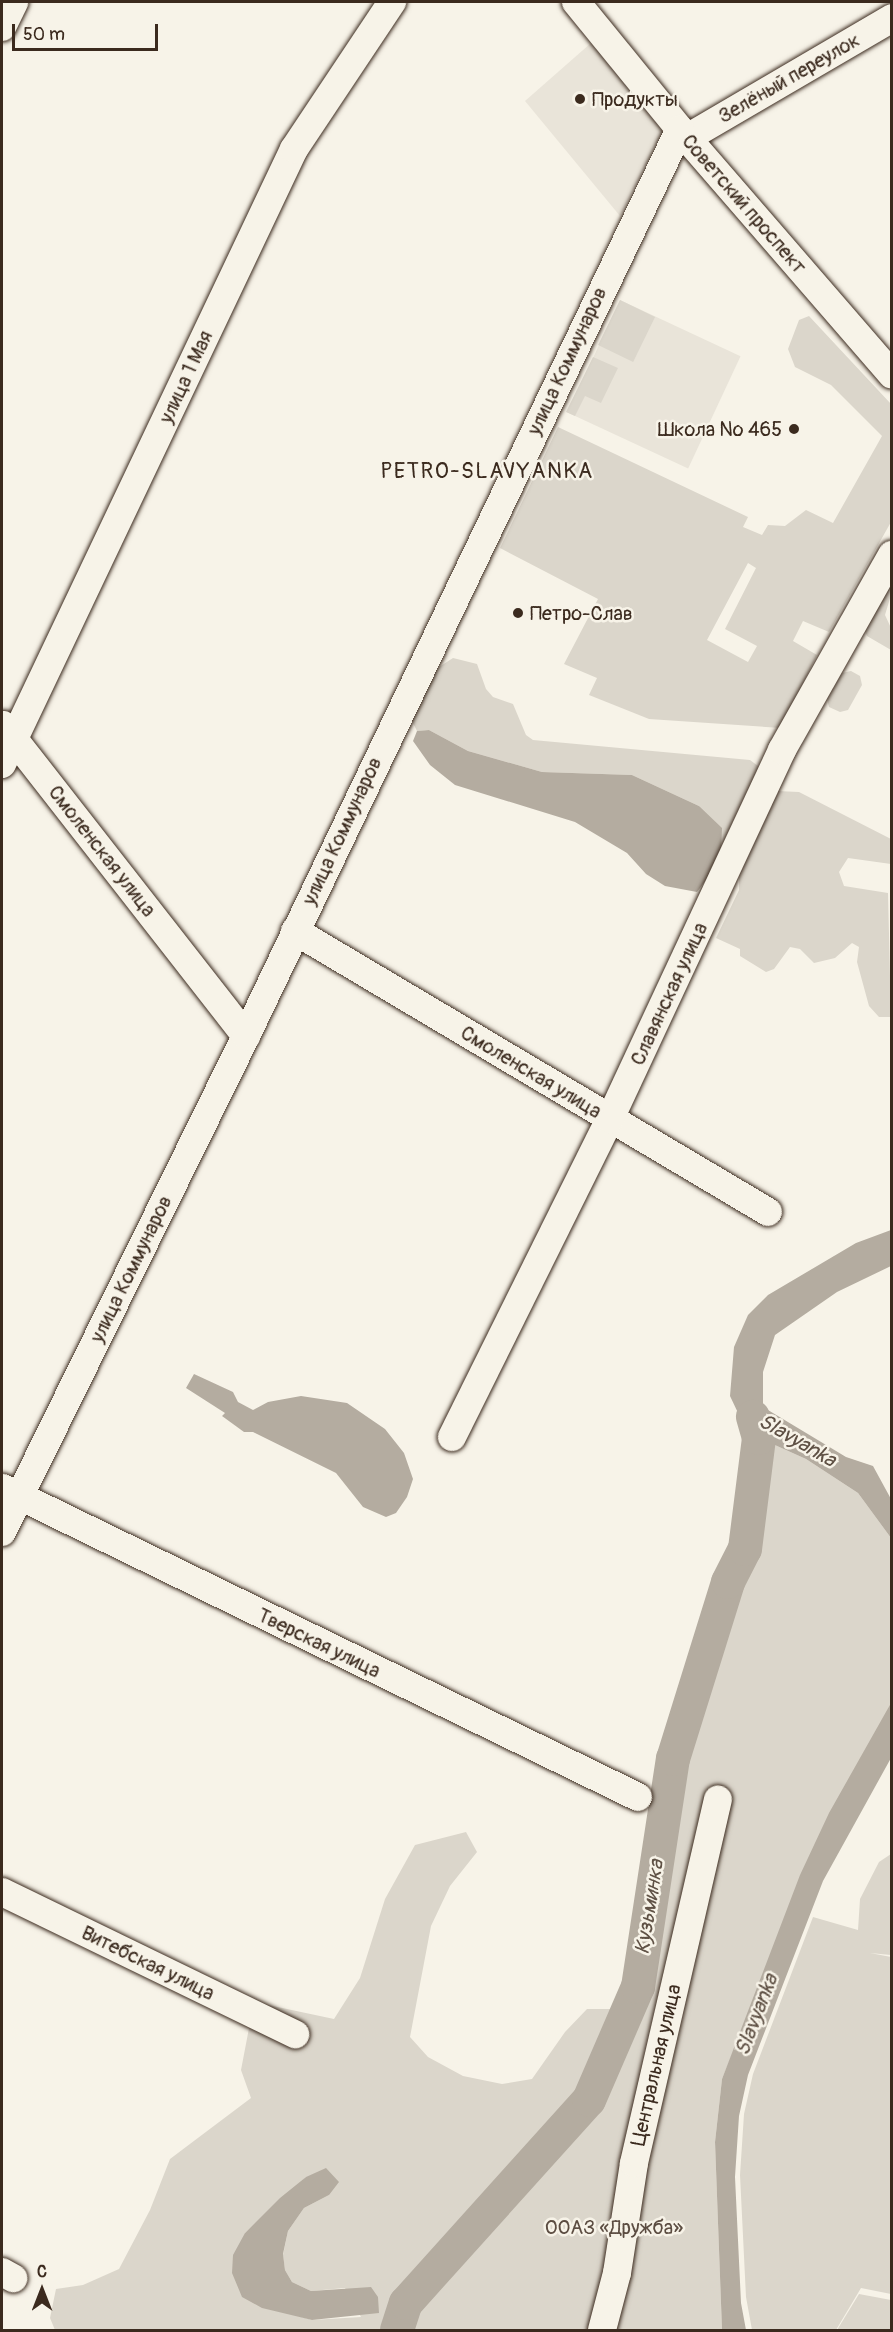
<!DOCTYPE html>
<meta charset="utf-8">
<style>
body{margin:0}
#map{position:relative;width:893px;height:2332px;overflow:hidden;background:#f7f3e8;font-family:Pangolin,sans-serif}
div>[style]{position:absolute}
.built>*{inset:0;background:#e9e4d9;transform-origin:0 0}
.green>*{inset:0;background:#dbd6cb;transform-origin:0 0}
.water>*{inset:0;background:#b4aca0}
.river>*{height:34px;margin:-17px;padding:0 17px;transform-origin:17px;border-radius:17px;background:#b4aca0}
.roads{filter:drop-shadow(0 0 2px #3b2a1e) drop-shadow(0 0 2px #3b2a1e)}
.minor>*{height:28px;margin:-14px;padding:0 14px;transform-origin:14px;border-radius:14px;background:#f7f3e8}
.dots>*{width:16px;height:16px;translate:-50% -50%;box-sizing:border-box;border:3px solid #f7f3e8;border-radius:50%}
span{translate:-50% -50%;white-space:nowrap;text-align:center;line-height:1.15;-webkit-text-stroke:5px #f7f3e8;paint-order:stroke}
.street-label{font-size:20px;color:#3b2a1e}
.poi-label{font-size:20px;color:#3b2a1e}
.left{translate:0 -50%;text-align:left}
.right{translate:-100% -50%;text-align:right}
.park-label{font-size:20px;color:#5b4c41}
.water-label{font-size:21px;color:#5f5145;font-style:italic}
.quarter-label{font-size:22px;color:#3b2a1e;letter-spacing:1.5px}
.frame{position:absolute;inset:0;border:3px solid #3b2a1e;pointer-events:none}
.north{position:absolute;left:12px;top:2260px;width:60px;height:60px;-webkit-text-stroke:4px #f7f3e8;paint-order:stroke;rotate:0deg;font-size:16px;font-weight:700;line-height:24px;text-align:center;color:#3b2a1e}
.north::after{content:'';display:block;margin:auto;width:21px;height:27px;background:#3b2a1e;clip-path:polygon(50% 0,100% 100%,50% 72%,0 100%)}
.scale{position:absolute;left:12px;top:24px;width:146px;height:27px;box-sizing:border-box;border:3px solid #3b2a1e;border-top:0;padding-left:8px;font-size:18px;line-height:21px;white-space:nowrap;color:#3b2a1e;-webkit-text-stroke:4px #f7f3e8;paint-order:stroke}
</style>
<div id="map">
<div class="built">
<div style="clip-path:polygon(591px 43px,665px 126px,620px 216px,525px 101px)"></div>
<div style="left:620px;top:300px;width:133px;height:124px;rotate:25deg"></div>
</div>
<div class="green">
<div style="left:620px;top:300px;width:39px;height:50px;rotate:26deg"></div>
<div style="clip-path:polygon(evenodd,809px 316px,891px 404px,891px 522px,829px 632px,803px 621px,793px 641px,817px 655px,781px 728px,649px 719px,589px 695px,597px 678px,564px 664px,598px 599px,500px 548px,558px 427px,748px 517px,743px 527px,762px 535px,768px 525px,785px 526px,806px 510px,833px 523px,882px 436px,831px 385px,795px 367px,788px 349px,799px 320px,809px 316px,748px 563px,756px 568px,725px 629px,757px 646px,748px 662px,707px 640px,748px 563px)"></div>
<div style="clip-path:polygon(593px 357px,618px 368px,601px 403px,585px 396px,575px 416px,566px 412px)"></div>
<div style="clip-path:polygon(891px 578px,891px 595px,885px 615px,891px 628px,891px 650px,867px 636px,862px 624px)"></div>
<div style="clip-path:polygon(453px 658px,477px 664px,486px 689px,493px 697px,513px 704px,526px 735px,533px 740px,750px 760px,758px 766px,759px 775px,721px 852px,699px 806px,632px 775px,542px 772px,468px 751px,429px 730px,417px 731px,410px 717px,436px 669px)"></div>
<div style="clip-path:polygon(851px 671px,860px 676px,862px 685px,848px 710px,840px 712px,829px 707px,827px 699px,842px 673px)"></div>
<div style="clip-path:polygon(777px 791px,799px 792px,891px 839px,891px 864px,848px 858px,839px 872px,844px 886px,888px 893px,891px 1017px,879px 1017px,869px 1006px,857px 962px,859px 947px,852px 943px,835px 958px,814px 963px,800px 949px,790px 947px,774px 969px,766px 972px,740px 956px,740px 949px,716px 938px,739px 890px,739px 869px)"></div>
<div style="clip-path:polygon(evenodd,759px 1438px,806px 1459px,858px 1493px,891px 1538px,891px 1703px,760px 1985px,722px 2079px,715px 2142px,722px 2330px,55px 2330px,50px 2318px,56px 2289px,83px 2285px,119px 2269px,150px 2210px,170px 2159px,251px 2098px,241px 2070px,254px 2002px,334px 2019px,360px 1978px,385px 1899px,415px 1845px,466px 1832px,477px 1852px,450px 1886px,431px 1926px,410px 2037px,428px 2057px,463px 2076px,502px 2084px,532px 2079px,565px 2032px,587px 2009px,612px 2009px,622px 2024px,638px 1987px,673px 1759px,728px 1582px,745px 1549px,759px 1438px,306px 2177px,329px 2195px,304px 2208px,288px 2231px,283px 2255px,285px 2270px,292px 2282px,311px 2291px,345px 2288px,361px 2317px,312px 2320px,288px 2313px,245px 2233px,306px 2177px)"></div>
<div style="clip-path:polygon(891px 1854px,891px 1955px,870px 1953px,891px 1957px,891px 2294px,861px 2288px,836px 2330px,752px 2330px,746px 2297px,740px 2175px,744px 2114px,753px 2074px,813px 1917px,858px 1930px,860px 1899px,879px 1862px)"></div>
<div style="clip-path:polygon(859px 2294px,891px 2300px,891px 2330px,837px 2330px)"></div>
</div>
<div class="water">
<div style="clip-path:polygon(429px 730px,468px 751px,542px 772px,632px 775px,699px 806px,722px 828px,721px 852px,712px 872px,697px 892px,665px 886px,646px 874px,627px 853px,575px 822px,455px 785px,430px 765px,413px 741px,417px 731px)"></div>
<div style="clip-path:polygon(891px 1230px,891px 1266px,837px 1292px,775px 1335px,763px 1372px,763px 1407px,846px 1457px,873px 1466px,891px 1499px,891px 1538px,858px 1493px,806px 1459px,759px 1438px,739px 1415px,730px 1396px,734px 1347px,748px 1315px,768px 1295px,856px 1243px)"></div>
<div style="clip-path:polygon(194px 1374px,233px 1392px,238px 1402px,253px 1410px,268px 1402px,301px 1396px,347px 1403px,385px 1429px,404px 1453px,413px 1479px,407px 1497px,396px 1513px,386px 1517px,363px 1507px,336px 1473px,253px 1432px,244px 1432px,222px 1416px,225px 1413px,186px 1388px)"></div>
<div style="clip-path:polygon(891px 1703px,891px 1758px,823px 1881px,748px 2075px,739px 2116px,735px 2177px,741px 2303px,746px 2330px,722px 2330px,715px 2142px,722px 2079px,800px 1875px,829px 1813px)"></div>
<div style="clip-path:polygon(326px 2168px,339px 2182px,329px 2195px,304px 2208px,288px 2231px,283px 2254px,285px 2270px,292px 2282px,311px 2291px,371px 2287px,378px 2297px,379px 2313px,312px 2320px,262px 2308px,242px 2297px,232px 2273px,233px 2255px,245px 2233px,280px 2198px,306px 2177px)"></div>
</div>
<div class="river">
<div style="left:397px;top:2330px;width:28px;rotate:-72deg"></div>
<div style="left:406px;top:2303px;width:273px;rotate:-48deg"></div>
<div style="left:589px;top:2100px;width:123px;rotate:-66.6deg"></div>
<div style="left:638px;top:1987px;width:231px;rotate:-81.3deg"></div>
<div style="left:673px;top:1759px;width:185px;rotate:-72.7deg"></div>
<div style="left:728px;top:1582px;width:37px;rotate:-63deg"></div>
<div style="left:745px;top:1549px;width:112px;rotate:-82.8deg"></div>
<div style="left:759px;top:1438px;width:22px;rotate:-106deg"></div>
</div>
<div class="roads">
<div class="minor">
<div style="left:576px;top:2px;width:176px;rotate:50.8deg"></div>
<div style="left:687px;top:138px;width:313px;rotate:49.1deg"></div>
<div style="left:2px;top:27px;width:28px;rotate:-64deg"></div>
<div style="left:687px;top:138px;width:238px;rotate:-30.3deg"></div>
<div style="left:3px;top:725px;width:395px;rotate:52deg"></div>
<div style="left:2px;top:764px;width:681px;rotate:-64.6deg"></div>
<div style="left:294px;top:149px;width:177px;rotate:-56.3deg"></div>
<div style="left:295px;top:931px;width:550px;rotate:30.71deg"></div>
<div style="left:452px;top:1437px;width:355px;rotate:-63.6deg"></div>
<div style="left:610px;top:1119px;width:407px;rotate:-65deg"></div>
<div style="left:782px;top:750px;width:224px;rotate:-60.6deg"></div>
<div style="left:3px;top:1488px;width:706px;rotate:25.95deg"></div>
<div style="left:2px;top:1532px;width:553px;rotate:-63.81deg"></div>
<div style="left:246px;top:1036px;width:1005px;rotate:-64.43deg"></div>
<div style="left:2px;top:1892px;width:326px;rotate:25.9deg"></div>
<div style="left:2px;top:2272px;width:13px;rotate:29deg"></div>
<div style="left:602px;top:2330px;width:59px;rotate:-75.3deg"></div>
<div style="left:617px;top:2273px;width:111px;rotate:-81.2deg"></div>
<div style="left:634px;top:2163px;width:373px;rotate:-77deg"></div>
</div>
</div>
<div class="dots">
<div style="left:580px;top:99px;background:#3b2a1e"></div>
<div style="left:794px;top:429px;background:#3b2a1e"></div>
<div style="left:518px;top:613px;background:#3b2a1e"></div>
</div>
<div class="street-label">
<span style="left:789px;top:78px;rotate:-30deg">Зелёный переулок</span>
<span style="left:744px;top:204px;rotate:49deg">Советский проспект</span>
<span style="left:567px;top:361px;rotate:-65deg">улица Коммунаров</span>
<span style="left:186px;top:377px;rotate:-65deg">улица 1 Мая</span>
<span style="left:342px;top:831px;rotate:-65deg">улица Коммунаров</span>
<span style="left:102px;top:851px;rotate:52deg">Смоленская улица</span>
<span style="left:669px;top:994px;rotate:-65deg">Славянская улица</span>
<span style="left:531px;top:1072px;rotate:31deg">Смоленская улица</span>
<span style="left:131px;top:1269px;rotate:-64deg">улица Коммунаров</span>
<span style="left:319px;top:1643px;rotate:26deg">Тверская улица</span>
<span style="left:148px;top:1963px;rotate:26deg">Витебская улица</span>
<span style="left:656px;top:2065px;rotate:-77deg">Центральная улица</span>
</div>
<div class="poi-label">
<span class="left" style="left:592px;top:99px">Продукты</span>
<span class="right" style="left:782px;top:429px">Школа № 465</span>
<span class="left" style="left:530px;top:613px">Петро-Слав</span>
</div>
<div class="park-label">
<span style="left:614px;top:2227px">ООАЗ «Дружба»</span>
</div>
<div class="water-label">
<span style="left:797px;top:1441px;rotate:30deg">Slavyanka</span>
<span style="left:650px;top:1907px;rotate:-81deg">Кузьминка</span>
<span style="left:757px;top:2015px;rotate:-69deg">Slavyanka</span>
</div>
<div class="quarter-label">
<span style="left:487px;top:472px">PETRO-SLAVYANKA</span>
</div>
<div class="frame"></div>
<div class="north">С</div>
<div class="scale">50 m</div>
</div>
